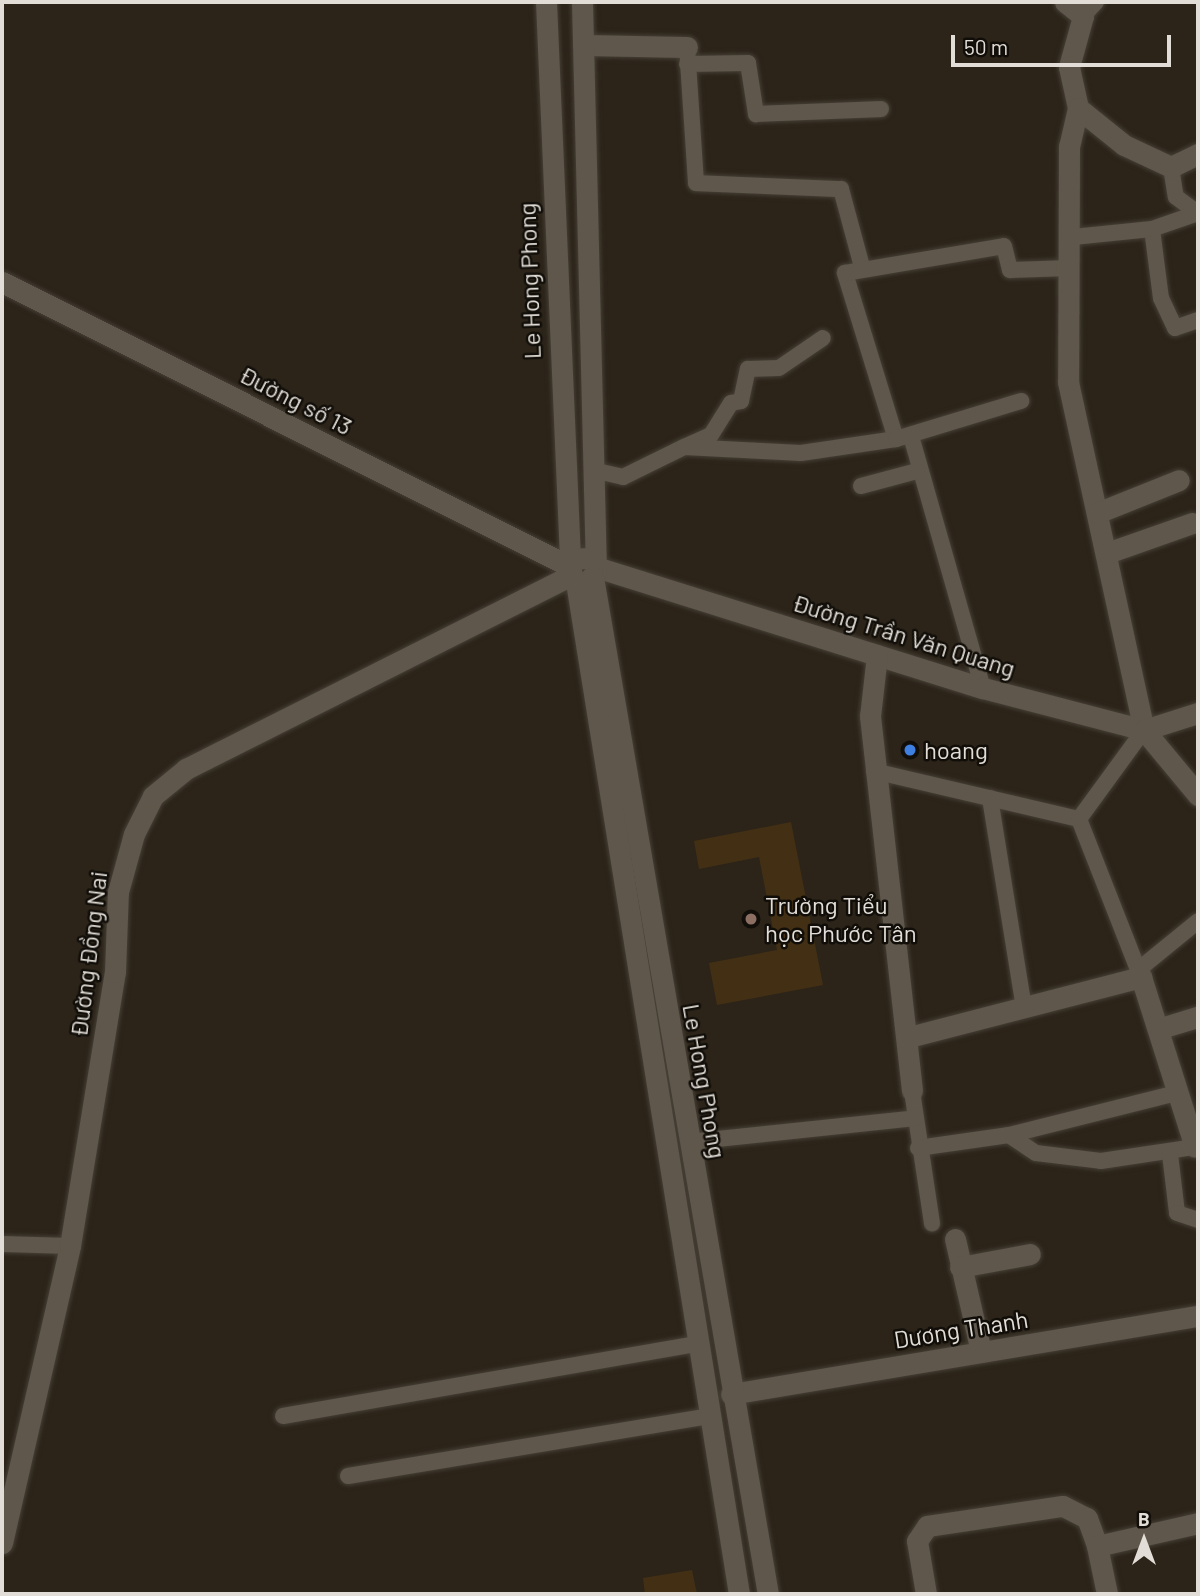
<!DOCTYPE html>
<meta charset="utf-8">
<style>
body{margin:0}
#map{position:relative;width:1200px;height:1596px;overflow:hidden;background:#2c2419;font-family:Barlow,sans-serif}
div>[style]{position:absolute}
.building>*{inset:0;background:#433014}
.roads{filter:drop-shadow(0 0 2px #453f36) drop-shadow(0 0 2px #453f36)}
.lane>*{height:16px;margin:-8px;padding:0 8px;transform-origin:8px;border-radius:8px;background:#5f574b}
.street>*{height:21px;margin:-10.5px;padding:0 10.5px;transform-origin:10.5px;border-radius:10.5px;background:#5f574b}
.secondary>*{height:21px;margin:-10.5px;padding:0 10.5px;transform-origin:10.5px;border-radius:10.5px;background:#5f574b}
.dots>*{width:19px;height:19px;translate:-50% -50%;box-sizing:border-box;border:4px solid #110e09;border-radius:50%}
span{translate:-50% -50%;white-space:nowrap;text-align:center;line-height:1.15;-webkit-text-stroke:5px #110e09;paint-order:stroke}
.street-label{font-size:24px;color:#e2ddd6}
.poi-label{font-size:24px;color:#e2ddd6}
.left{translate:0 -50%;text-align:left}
.frame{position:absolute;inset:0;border:4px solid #e2ddd6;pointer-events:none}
.north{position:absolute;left:1109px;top:1505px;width:70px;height:70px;-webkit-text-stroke:5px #110e09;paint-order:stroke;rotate:0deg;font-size:19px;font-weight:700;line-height:28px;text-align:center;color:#e2ddd6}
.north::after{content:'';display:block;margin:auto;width:24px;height:32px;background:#e2ddd6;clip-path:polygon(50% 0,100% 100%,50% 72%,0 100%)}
.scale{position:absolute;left:951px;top:35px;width:220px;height:32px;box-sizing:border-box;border:4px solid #e2ddd6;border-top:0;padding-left:9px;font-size:21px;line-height:24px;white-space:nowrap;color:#e2ddd6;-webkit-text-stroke:5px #110e09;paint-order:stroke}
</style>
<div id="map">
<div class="building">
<div style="clip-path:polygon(791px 822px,823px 985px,717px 1005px,709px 963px,777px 950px,759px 857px,699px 869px,694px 841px)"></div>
<div style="clip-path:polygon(692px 1570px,697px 1594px,645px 1594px,643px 1578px)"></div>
</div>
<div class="roads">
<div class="lane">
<div style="left:1083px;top:16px;width:19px;rotate:-47deg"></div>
<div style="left:687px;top:47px;width:136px;rotate:86.2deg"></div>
<div style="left:696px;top:183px;width:145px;rotate:2.4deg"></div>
<div style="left:841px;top:189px;width:81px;rotate:74.9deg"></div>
<div style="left:687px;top:64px;width:61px;rotate:-0.9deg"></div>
<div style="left:748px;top:63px;width:52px;rotate:81.1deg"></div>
<div style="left:756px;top:114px;width:125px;rotate:-2.3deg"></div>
<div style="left:1171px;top:167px;width:30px;rotate:81deg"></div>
<div style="left:1176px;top:197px;width:27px;rotate:36deg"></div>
<div style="left:1152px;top:229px;width:70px;rotate:82.6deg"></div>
<div style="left:1161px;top:298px;width:33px;rotate:65deg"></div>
<div style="left:1175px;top:328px;width:24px;rotate:-19deg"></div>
<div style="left:1073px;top:237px;width:79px;rotate:-5.8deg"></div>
<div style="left:1152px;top:229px;width:49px;rotate:-19.2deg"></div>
<div style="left:911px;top:436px;width:262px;rotate:74.1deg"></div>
<div style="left:896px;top:439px;width:174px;rotate:-107.1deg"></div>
<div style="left:845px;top:273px;width:161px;rotate:-9.6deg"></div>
<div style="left:1004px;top:246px;width:25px;rotate:76deg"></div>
<div style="left:1010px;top:270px;width:60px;rotate:-1.9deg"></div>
<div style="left:686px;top:446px;width:27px;rotate:-24deg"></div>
<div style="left:711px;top:435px;width:38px;rotate:-58deg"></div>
<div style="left:731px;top:403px;width:10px;rotate:-11deg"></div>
<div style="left:741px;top:401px;width:33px;rotate:-78deg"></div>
<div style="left:748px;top:369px;width:31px;rotate:-2deg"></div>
<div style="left:779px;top:368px;width:53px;rotate:-34.3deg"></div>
<div style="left:593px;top:470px;width:31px;rotate:13deg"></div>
<div style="left:623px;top:477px;width:68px;rotate:-26.2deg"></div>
<div style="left:684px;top:447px;width:117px;rotate:2.9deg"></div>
<div style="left:801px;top:453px;width:96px;rotate:-8.4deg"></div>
<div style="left:896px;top:439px;width:131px;rotate:-16.9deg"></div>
<div style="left:861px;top:486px;width:58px;rotate:-15deg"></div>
<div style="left:874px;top:771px;width:211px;rotate:13.2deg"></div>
<div style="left:1079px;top:819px;width:170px;rotate:68.6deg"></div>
<div style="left:990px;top:798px;width:213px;rotate:80.8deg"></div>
<div style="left:1079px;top:819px;width:110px;rotate:-53.9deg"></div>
<div style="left:1138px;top:970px;width:77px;rotate:-39.2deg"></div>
<div style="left:912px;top:1091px;width:134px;rotate:81.4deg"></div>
<div style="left:1009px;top:1135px;width:32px;rotate:34deg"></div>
<div style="left:1036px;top:1153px;width:65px;rotate:7deg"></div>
<div style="left:1101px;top:1161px;width:95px;rotate:-8.5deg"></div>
<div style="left:689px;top:1142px;width:228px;rotate:-6deg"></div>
<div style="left:918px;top:1148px;width:92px;rotate:-8.1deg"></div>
<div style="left:1009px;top:1135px;width:176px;rotate:-14.1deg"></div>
<div style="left:1170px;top:1154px;width:59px;rotate:83.2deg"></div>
<div style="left:1177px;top:1213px;width:22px;rotate:18deg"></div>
<div style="left:2px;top:1244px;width:68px;rotate:1.7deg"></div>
<div style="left:283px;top:1416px;width:420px;rotate:-9.9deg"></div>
<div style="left:348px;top:1476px;width:366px;rotate:-9.4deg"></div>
</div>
<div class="street">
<div style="left:1065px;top:2px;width:23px;rotate:38deg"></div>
<div style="left:1083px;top:16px;width:53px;rotate:105.4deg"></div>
<div style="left:1069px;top:67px;width:42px;rotate:77.6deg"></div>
<div style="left:1078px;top:108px;width:59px;rotate:38.8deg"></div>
<div style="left:1124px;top:145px;width:52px;rotate:25.1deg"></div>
<div style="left:1171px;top:167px;width:30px;rotate:-26deg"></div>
<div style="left:583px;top:45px;width:104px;rotate:1.1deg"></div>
<div style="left:1078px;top:108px;width:39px;rotate:103deg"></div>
<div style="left:1069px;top:146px;width:236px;rotate:90.2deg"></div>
<div style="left:1068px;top:382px;width:356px;rotate:77.7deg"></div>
<div style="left:1144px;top:730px;width:85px;rotate:50.3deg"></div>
<div style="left:1097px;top:513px;width:88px;rotate:-21.9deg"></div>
<div style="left:1107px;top:553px;width:90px;rotate:-19.4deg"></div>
<div style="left:596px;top:567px;width:405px;rotate:17.4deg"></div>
<div style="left:983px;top:688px;width:166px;rotate:14.6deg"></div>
<div style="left:1144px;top:730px;width:57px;rotate:-17.5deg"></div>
<div style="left:877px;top:655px;width:61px;rotate:96.5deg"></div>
<div style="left:870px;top:716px;width:377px;rotate:83.6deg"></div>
<div style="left:1161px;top:1028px;width:39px;rotate:-17deg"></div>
<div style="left:909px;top:1037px;width:240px;rotate:-14.5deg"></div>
<div style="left:1141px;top:977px;width:178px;rotate:72.4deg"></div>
<div style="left:955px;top:1239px;width:116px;rotate:77deg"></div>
<div style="left:960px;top:1267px;width:71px;rotate:-10.5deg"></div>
<div style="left:731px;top:1394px;width:473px;rotate:-9.5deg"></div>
<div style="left:1097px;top:1546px;width:49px;rotate:78.2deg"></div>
<div style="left:926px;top:1594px;width:54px;rotate:-99.6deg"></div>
<div style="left:917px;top:1541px;width:18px;rotate:-56deg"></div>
<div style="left:927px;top:1526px;width:137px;rotate:-8.4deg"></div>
<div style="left:1063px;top:1506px;width:27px;rotate:27deg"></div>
<div style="left:1087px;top:1518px;width:30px;rotate:70deg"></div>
<div style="left:1097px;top:1546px;width:104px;rotate:-12.8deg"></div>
</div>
<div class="secondary">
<div style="left:546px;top:2px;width:558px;rotate:87.53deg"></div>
<div style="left:582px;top:2px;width:570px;rotate:88.59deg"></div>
<div style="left:596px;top:572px;width:15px;rotate:132deg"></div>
<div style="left:586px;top:583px;width:14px;rotate:-168deg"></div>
<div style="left:572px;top:580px;width:21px;rotate:-95deg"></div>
<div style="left:570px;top:559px;width:22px;rotate:-3deg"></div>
<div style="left:2px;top:282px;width:632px;rotate:26.61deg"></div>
<div style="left:593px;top:577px;width:1032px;rotate:80.24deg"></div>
<div style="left:576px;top:582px;width:1025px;rotate:80.85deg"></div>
<div style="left:2px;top:1543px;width:305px;rotate:-77.1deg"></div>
<div style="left:70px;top:1246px;width:278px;rotate:-80.7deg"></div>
<div style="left:115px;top:972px;width:80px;rotate:-87.9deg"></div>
<div style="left:118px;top:892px;width:60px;rotate:-74.6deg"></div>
<div style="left:134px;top:834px;width:42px;rotate:-63.4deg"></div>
<div style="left:153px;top:796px;width:43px;rotate:-39.3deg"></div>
<div style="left:186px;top:769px;width:428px;rotate:-26.7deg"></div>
</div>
</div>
<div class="dots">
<div style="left:910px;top:750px;background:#3f7fe0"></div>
<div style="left:751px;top:919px;background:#8d6e63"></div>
</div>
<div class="street-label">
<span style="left:529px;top:281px;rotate:-92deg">Le Hong Phong</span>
<span style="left:296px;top:400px;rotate:27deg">Đường số 13</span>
<span style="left:904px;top:635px;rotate:17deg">Đường Trần Văn Quang</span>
<span style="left:88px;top:954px;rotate:-83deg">Đường Đồng Nai</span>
<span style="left:705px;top:1081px;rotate:80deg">Le Hong Phong</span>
<span style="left:961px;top:1329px;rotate:-9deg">Dương Thanh</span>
</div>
<div class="poi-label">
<span class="left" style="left:924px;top:750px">hoang</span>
<span class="left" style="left:765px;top:919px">Trường Tiểu<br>học Phước Tân</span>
</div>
<div class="frame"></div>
<div class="north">B</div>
<div class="scale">50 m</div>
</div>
